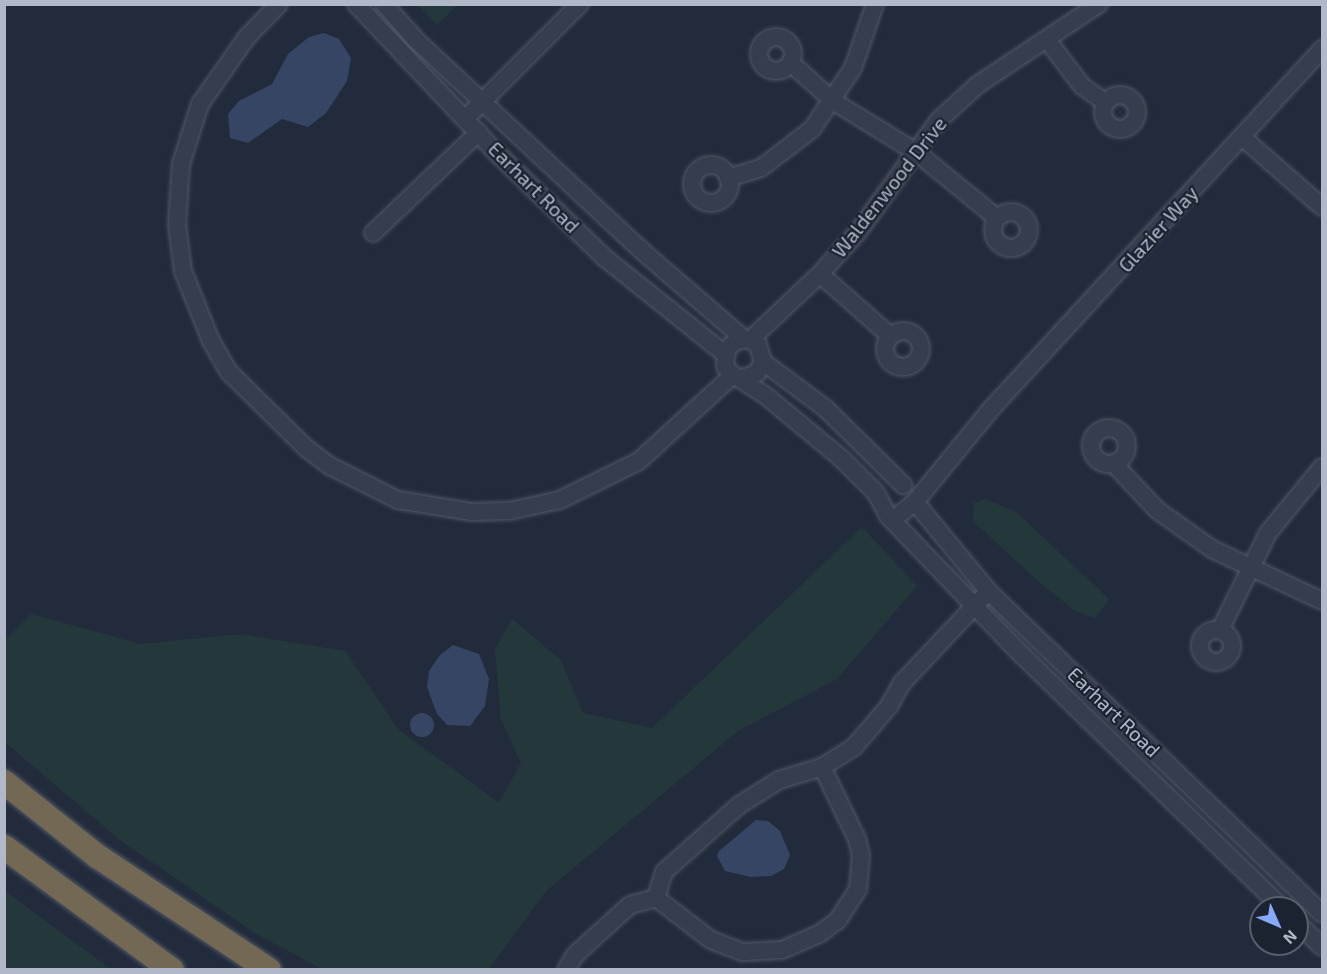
<!DOCTYPE html>
<style>
body{margin:0}
#map{position:relative;width:1327px;height:974px;overflow:hidden;background:#222b3b;font-family:"Exo 2",sans-serif}
div>[style]{position:absolute}
.green>*{inset:0;background:#24383c}
.water>*{inset:0;background:#364563}
.round{border-radius:50%}
.roads{filter:drop-shadow(0 0 2px #515866) drop-shadow(0 0 2px #515866)}
.minor>*{height:16px;margin:-8px;padding:0 8px;transform-origin:8px;border-radius:8px;background:#363d4c}
.minor>.ring{margin:-8px;padding:0;box-sizing:content-box;background:none;border:16px solid #363d4c;border-radius:50%}
.highway>*{height:24px;margin:-12px;padding:0 12px;transform-origin:12px;border-radius:12px;background:#726853}
span{translate:-50% -50%;white-space:nowrap;text-align:center;line-height:1.15;-webkit-text-stroke:4.5px #1b2230;paint-order:stroke}
.street-label{font-size:20px;color:#b1b8c7}
.frame{position:absolute;inset:0;border:6px solid #b1b8c7;pointer-events:none}
.north{position:absolute;left:1249px;top:896px;width:60px;height:60px;box-sizing:border-box;background:#1b2230;border:2px solid #575e6c;border-radius:50%;rotate:135deg;font-size:16px;font-weight:700;line-height:24px;text-align:center;color:#b1b8c7}
.north::after{content:'';display:block;margin:auto;width:21px;height:27px;background:#85a9f8;clip-path:polygon(50% 0,100% 100%,50% 72%,0 100%)}
</style>
<div id="map">
<div class="green">
<div style="clip-path:polygon(418px 5px,457px 5px,437px 25px)"></div>
<div style="clip-path:polygon(985px 499px,1016px 512px,1109px 599px,1095px 618px,1075px 611px,1040px 583px,973px 521px,974px 503px)"></div>
<div style="clip-path:polygon(862px 527px,917px 586px,837px 679px,738px 731px,546px 891px,489px 969px,322px 969px,255px 933px,120px 840px,5px 742px,5px 640px,31px 614px,141px 644px,241px 634px,345px 651px,398px 729px,499px 803px,521px 763px,501px 719px,495px 649px,512px 619px,561px 660px,583px 713px,652px 728px)"></div>
<div style="clip-path:polygon(4px 891px,5px 891px,111px 969px,5px 969px)"></div>
</div>
<div class="water">
<div style="clip-path:polygon(324px 33px,339px 39px,351px 58px,347px 81px,326px 113px,308px 127px,282px 119px,248px 143px,230px 138px,228px 114px,239px 101px,272px 84px,288px 54px,309px 37px)"></div>
<div style="clip-path:polygon(453px 645px,479px 654px,489px 679px,485px 706px,470px 726px,447px 725px,437px 714px,427px 687px,429px 671px,440px 655px)"></div>
<div class="round" style="left:410px;top:713px;width:24px;height:24px"></div>
<div style="clip-path:polygon(756px 820px,768px 821px,780px 831px,790px 855px,784px 869px,771px 876px,751px 877px,725px 871px,717px 856px,719px 851px)"></div>
</div>
<div class="roads">
<div class="minor">
<div style="left:279px;top:4px;width:46px;rotate:134.1deg"></div>
<div style="left:247px;top:37px;width:82px;rotate:125deg"></div>
<div style="left:200px;top:104px;width:63px;rotate:107.6deg"></div>
<div style="left:181px;top:164px;width:61px;rotate:93.8deg"></div>
<div style="left:177px;top:225px;width:46px;rotate:82.6deg"></div>
<div style="left:183px;top:271px;width:75px;rotate:68.2deg"></div>
<div style="left:211px;top:341px;width:36px;rotate:60deg"></div>
<div style="left:229px;top:372px;width:108px;rotate:44.6deg"></div>
<div style="left:306px;top:448px;width:30px;rotate:37deg"></div>
<div style="left:330px;top:466px;width:76px;rotate:26.6deg"></div>
<div style="left:398px;top:500px;width:74px;rotate:9.3deg"></div>
<div style="left:471px;top:512px;width:38px;rotate:-2deg"></div>
<div style="left:509px;top:511px;width:52px;rotate:-12.2deg"></div>
<div style="left:560px;top:500px;width:88px;rotate:-26.3deg"></div>
<div style="left:639px;top:461px;width:127px;rotate:-42.5deg"></div>
<div style="left:356px;top:4px;width:207px;rotate:46.6deg"></div>
<div style="left:498px;top:154px;width:149px;rotate:44.2deg"></div>
<div style="left:605px;top:258px;width:154px;rotate:38.7deg"></div>
<div style="left:384px;top:4px;width:48px;rotate:48.4deg"></div>
<div style="left:416px;top:40px;width:308px;rotate:43deg"></div>
<div style="left:641px;top:250px;width:136px;rotate:40.8deg"></div>
<div class="ring" style="left:759px;top:37px;width:18px;height:18px"></div>
<div style="left:1048px;top:41px;width:56px;rotate:52.9deg"></div>
<div style="left:1082px;top:86px;width:28px;rotate:35deg"></div>
<div style="left:791px;top:63px;width:57px;rotate:42.1deg"></div>
<div style="left:833px;top:101px;width:97px;rotate:31.6deg"></div>
<div style="left:916px;top:152px;width:104px;rotate:39.2deg"></div>
<div class="ring" style="left:1103px;top:95px;width:18px;height:18px"></div>
<div style="left:466px;top:118px;width:161px;rotate:-45deg"></div>
<div style="left:1242px;top:137px;width:106px;rotate:41.2deg"></div>
<div class="ring" style="left:692px;top:165px;width:22px;height:22px"></div>
<div style="left:728px;top:178px;width:34px;rotate:-17deg"></div>
<div style="left:761px;top:168px;width:64px;rotate:-37.4deg"></div>
<div style="left:812px;top:129px;width:73px;rotate:-56.1deg"></div>
<div style="left:853px;top:68px;width:68px;rotate:-71deg"></div>
<div class="ring" style="left:993px;top:212px;width:20px;height:20px"></div>
<div style="left:373px;top:233px;width:146px;rotate:-43.6deg"></div>
<div style="left:820px;top:274px;width:94px;rotate:41.5deg"></div>
<div class="ring" style="left:885px;top:331px;width:20px;height:20px"></div>
<div style="left:750px;top:340px;width:96px;rotate:-43.3deg"></div>
<div style="left:820px;top:274px;width:57px;rotate:-47.9deg"></div>
<div style="left:858px;top:232px;width:137px;rotate:-54.2deg"></div>
<div style="left:938px;top:121px;width:52px;rotate:-42.6deg"></div>
<div style="left:976px;top:86px;width:148px;rotate:-33.7deg"></div>
<div style="left:763px;top:362px;width:77px;rotate:36.6deg"></div>
<div style="left:825px;top:408px;width:110px;rotate:44.6deg"></div>
<div style="left:742px;top:378px;width:16px;rotate:-18deg"></div>
<div style="left:757px;top:373px;width:13px;rotate:-61deg"></div>
<div style="left:763px;top:362px;width:18px;rotate:-106deg"></div>
<div style="left:758px;top:345px;width:12px;rotate:-149deg"></div>
<div style="left:748px;top:339px;width:12px;rotate:171deg"></div>
<div style="left:736px;top:341px;width:12px;rotate:138deg"></div>
<div style="left:727px;top:349px;width:17px;rotate:97deg"></div>
<div style="left:725px;top:366px;width:7px;rotate:56deg"></div>
<div style="left:729px;top:372px;width:43px;rotate:32.6deg"></div>
<div style="left:765px;top:395px;width:100px;rotate:39.7deg"></div>
<div style="left:842px;top:459px;width:48px;rotate:45deg"></div>
<div style="left:876px;top:493px;width:26px;rotate:62deg"></div>
<div style="left:888px;top:516px;width:192px;rotate:46.1deg"></div>
<div style="left:1021px;top:654px;width:364px;rotate:44.2deg"></div>
<div class="ring" style="left:1091px;top:428px;width:20px;height:20px"></div>
<div style="left:1114px;top:464px;width:63px;rotate:46.9deg"></div>
<div style="left:1157px;top:510px;width:67px;rotate:35.3deg"></div>
<div style="left:1212px;top:549px;width:122px;rotate:25.3deg"></div>
<div style="left:915px;top:502px;width:117px;rotate:50.6deg"></div>
<div style="left:989px;top:592px;width:463px;rotate:44deg"></div>
<div style="left:894px;top:519px;width:27px;rotate:-39deg"></div>
<div style="left:915px;top:502px;width:122px;rotate:-50.7deg"></div>
<div style="left:992px;top:408px;width:488px;rotate:-47.4deg"></div>
<div class="ring" style="left:1200px;top:630px;width:16px;height:16px"></div>
<div style="left:1220px;top:630px;width:108px;rotate:-63.7deg"></div>
<div style="left:1268px;top:533px;width:85px;rotate:-50.7deg"></div>
<div style="left:656px;top:898px;width:27px;rotate:-73deg"></div>
<div style="left:664px;top:872px;width:99px;rotate:-41.7deg"></div>
<div style="left:738px;top:806px;width:49px;rotate:-32.4deg"></div>
<div style="left:779px;top:780px;width:45px;rotate:-16.8deg"></div>
<div style="left:822px;top:767px;width:38px;rotate:-32deg"></div>
<div style="left:854px;top:747px;width:54px;rotate:-49.5deg"></div>
<div style="left:889px;top:706px;width:26px;rotate:-61deg"></div>
<div style="left:902px;top:683px;width:117px;rotate:-46.7deg"></div>
<div style="left:656px;top:898px;width:69px;rotate:37.4deg"></div>
<div style="left:711px;top:940px;width:34px;rotate:21deg"></div>
<div style="left:743px;top:952px;width:39px;rotate:-3deg"></div>
<div style="left:782px;top:950px;width:40px;rotate:-23.4deg"></div>
<div style="left:819px;top:934px;width:24px;rotate:-36deg"></div>
<div style="left:838px;top:920px;width:37px;rotate:-57deg"></div>
<div style="left:858px;top:889px;width:33px;rotate:-85deg"></div>
<div style="left:861px;top:856px;width:17px;rotate:-103deg"></div>
<div style="left:857px;top:839px;width:80px;rotate:-115.9deg"></div>
<div style="left:1297px;top:922px;width:35px;rotate:45deg"></div>
<div style="left:566px;top:970px;width:17px;rotate:-59deg"></div>
<div style="left:575px;top:955px;width:74px;rotate:-42.3deg"></div>
<div style="left:630px;top:905px;width:27px;rotate:-15deg"></div>
</div>
<div class="highway">
<div style="left:4px;top:782px;width:119px;rotate:38.5deg"></div>
<div style="left:97px;top:856px;width:206px;rotate:33.5deg"></div>
<div style="left:4px;top:847px;width:208px;rotate:36.2deg"></div>
</div>
</div>
<div class="street-label">
<span style="left:534px;top:187px;rotate:45deg">Earhart Road</span>
<span style="left:889px;top:187px;rotate:-52deg">Waldenwood Drive</span>
<span style="left:1158px;top:229px;rotate:-48deg">Glazier Way</span>
<span style="left:1114px;top:712px;rotate:44deg">Earhart Road</span>
</div>
<div class="frame"></div>
<div class="north">N</div>
</div>
